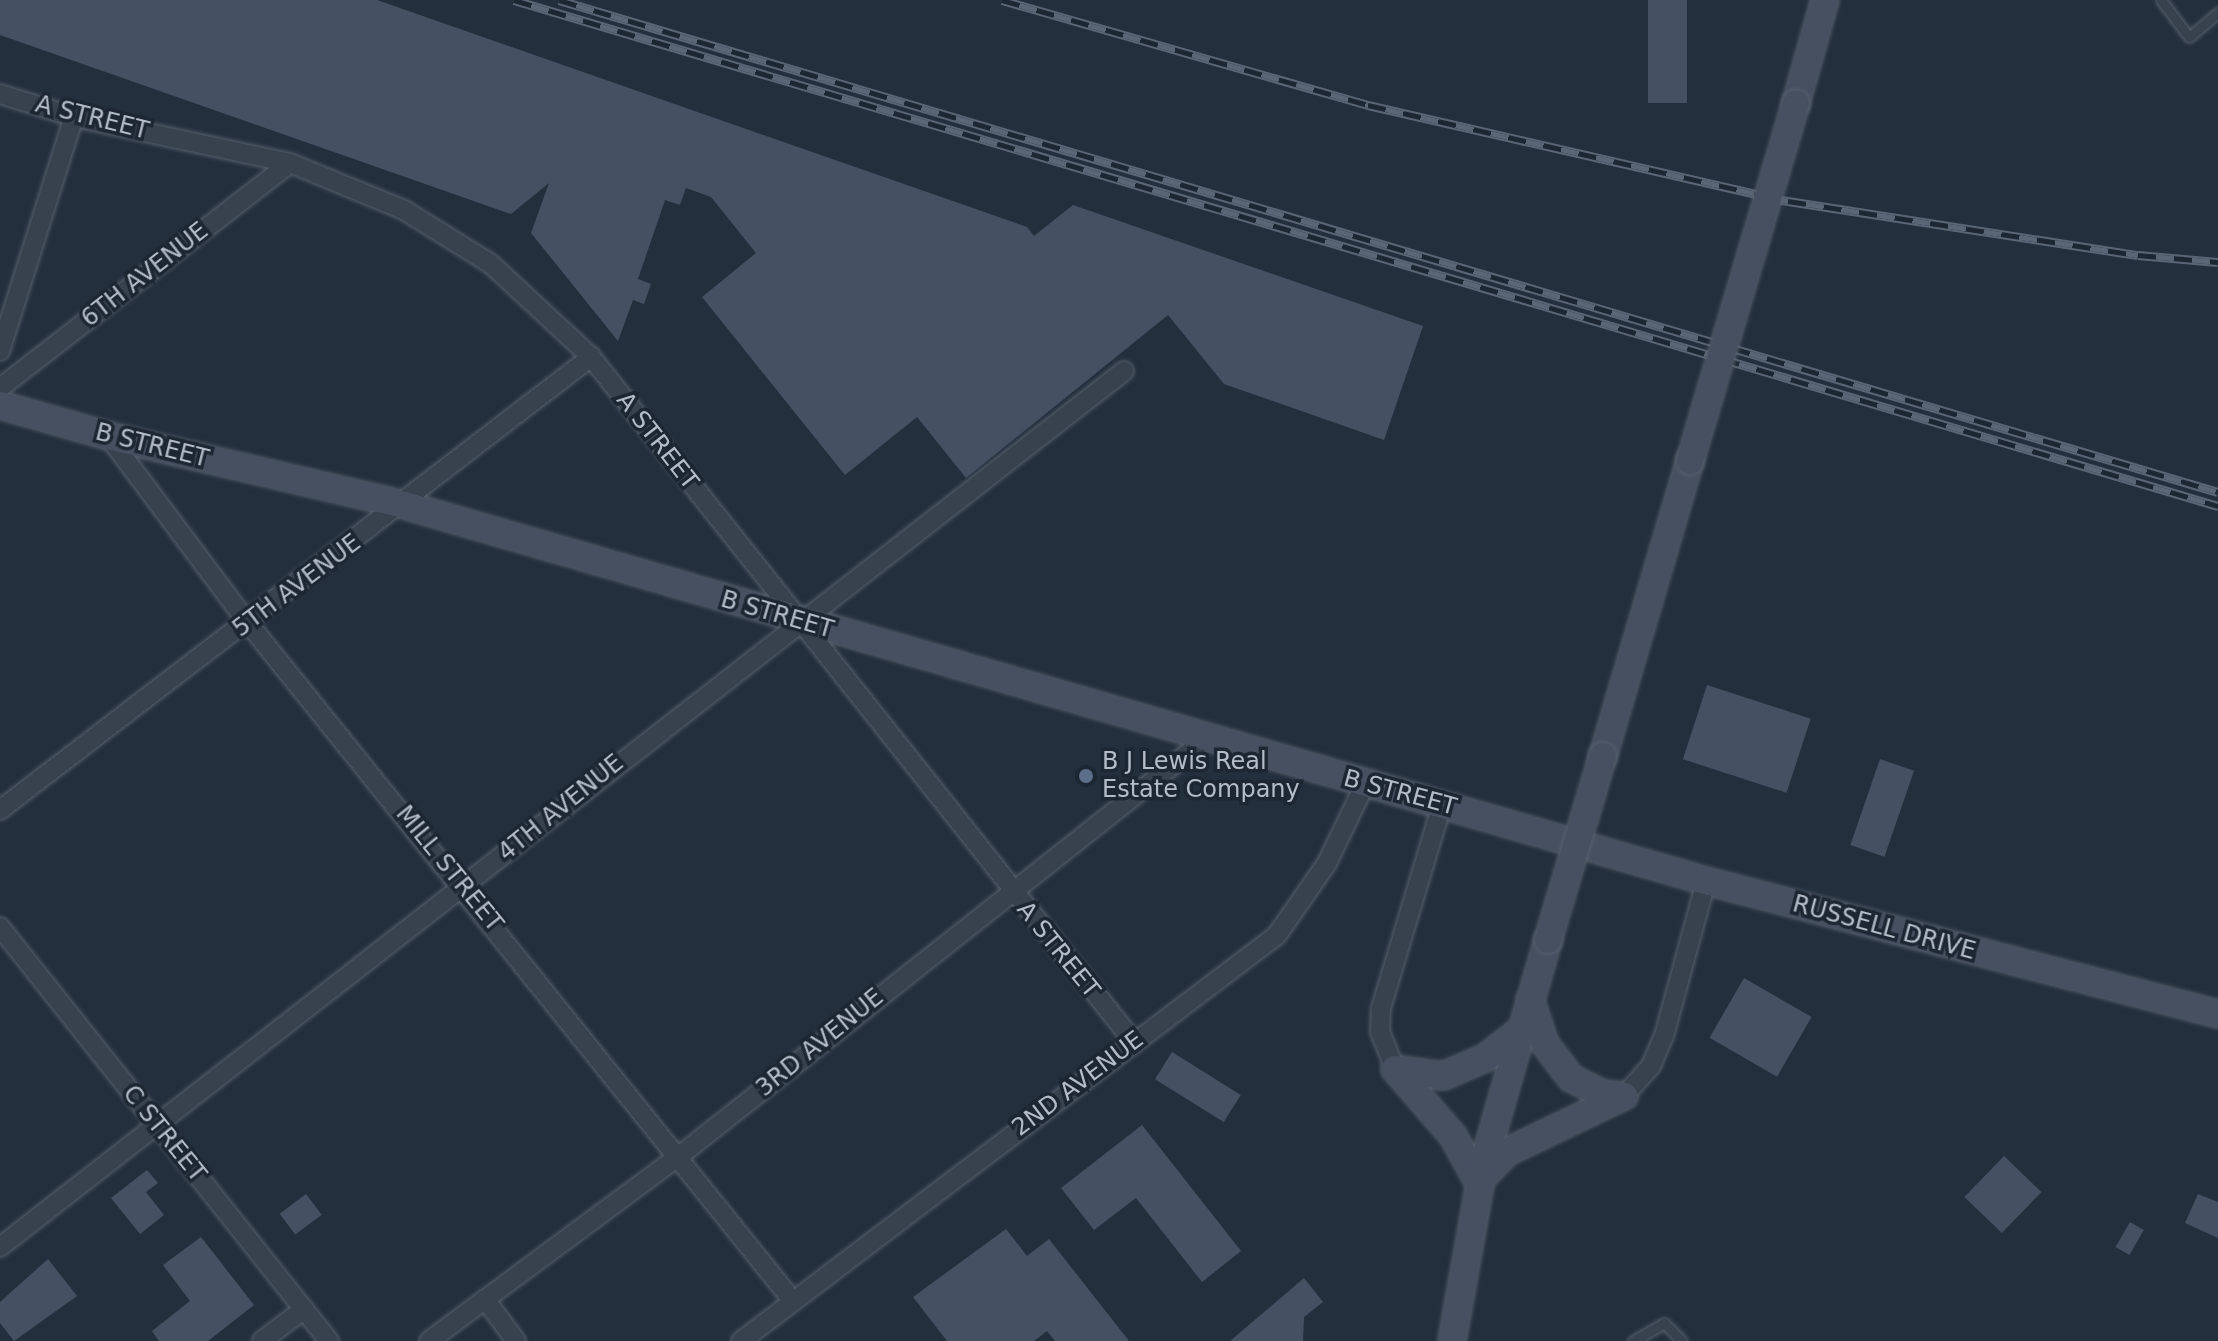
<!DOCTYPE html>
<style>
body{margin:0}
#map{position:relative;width:2218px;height:1341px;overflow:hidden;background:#242f3e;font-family:"DejaVu Sans",sans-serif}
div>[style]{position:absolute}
.building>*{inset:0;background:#455162;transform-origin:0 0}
.roads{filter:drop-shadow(0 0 2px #565f6c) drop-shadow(0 0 2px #565f6c)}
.lane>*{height:9px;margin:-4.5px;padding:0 4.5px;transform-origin:4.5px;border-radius:4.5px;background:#38414e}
.street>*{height:18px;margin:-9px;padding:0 9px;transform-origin:9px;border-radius:9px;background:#38414e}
.secondary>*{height:26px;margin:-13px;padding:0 13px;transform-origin:13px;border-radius:13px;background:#465061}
.rail>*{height:9px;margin-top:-4.5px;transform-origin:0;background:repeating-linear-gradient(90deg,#1d2633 0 18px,#5a6575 0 36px);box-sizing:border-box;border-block:2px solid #5a6575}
.bridges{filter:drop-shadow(0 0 2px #565f6c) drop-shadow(0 0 2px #565f6c)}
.secondary-bridge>*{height:26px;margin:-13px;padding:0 13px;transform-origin:13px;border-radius:13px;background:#465061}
.dots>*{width:22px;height:22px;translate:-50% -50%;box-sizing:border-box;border:4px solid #1d2633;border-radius:50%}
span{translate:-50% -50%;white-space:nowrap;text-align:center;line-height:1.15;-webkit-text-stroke:7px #1d2633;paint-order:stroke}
.street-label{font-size:24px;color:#b4bcc9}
.poi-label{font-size:24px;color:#b4bcc9}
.left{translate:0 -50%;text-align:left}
</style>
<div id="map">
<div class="building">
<div style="clip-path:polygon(0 0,377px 0,1027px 227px,1034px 236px,1073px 205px,1423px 326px,1384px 440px,1224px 384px,1168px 315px,966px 478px,917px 417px,845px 475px,702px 297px,756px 253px,711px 197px,686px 188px,680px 205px,665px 200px,638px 279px,651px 284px,644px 304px,633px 300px,618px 341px,531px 233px,549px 183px,511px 214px,0 35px)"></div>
<div style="left:1648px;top:0;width:39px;height:103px"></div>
<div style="left:1707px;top:685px;width:109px;height:78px;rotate:18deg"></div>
<div style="left:1880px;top:759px;width:36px;height:91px;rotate:19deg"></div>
<div style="left:1744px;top:978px;width:78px;height:69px;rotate:30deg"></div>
<div style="left:1172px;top:1052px;width:81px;height:32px;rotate:32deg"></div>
<div style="clip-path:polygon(1142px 1125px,1241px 1251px,1202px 1282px,1136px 1198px,1094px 1230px,1061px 1188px)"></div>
<div style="left:2004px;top:1156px;width:52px;height:57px;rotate:44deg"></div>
<div style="clip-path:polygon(147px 1170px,158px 1183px,146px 1192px,164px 1215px,140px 1234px,111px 1198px)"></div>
<div style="left:306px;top:1194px;width:26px;height:33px;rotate:53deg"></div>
<div style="clip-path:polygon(2198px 1194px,2218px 1202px,2218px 1238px,2185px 1223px)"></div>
<div style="left:2130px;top:1222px;width:16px;height:29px;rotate:30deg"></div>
<div style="clip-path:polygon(1006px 1229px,1027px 1256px,1049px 1239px,1129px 1341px,1055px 1341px,1047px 1331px,1034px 1341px,947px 1341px,913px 1297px)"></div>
<div style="clip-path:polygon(201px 1237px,254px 1305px,208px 1341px,159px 1341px,152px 1331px,190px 1301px,163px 1265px)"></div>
<div style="clip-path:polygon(48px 1259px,77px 1296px,14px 1341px,0 1323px,0 1302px)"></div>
<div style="clip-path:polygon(1304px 1278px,1323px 1302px,1304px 1317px,1303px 1341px,1230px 1341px)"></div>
</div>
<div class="roads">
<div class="lane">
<div style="left:2161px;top:0;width:46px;rotate:52.9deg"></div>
<div style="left:2189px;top:37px;width:38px;rotate:-40deg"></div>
<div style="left:1633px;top:1341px;width:36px;rotate:-30deg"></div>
<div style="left:1664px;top:1323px;width:25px;rotate:45deg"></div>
</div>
<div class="street">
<div style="left:0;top:94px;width:77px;rotate:17.3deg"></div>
<div style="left:74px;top:117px;width:221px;rotate:12deg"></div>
<div style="left:290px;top:163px;width:123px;rotate:22.4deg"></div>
<div style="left:404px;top:210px;width:102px;rotate:31.8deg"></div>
<div style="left:491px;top:264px;width:137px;rotate:42.9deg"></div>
<div style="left:591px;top:357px;width:874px;rotate:51.6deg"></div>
<div style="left:0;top:351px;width:245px;rotate:-72.5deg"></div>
<div style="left:0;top:388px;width:367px;rotate:-37.8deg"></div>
<div style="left:108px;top:436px;width:234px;rotate:53.2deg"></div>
<div style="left:248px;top:623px;width:868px;rotate:51.22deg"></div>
<div style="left:0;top:810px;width:745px;rotate:-37.47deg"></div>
<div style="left:0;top:927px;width:529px;rotate:51.53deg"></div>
<div style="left:1395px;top:1069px;width:40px;rotate:-112deg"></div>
<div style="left:1380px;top:1032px;width:24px;rotate:-88deg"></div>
<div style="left:1381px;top:1008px;width:212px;rotate:-73.3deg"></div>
<div style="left:1624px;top:1096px;width:40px;rotate:-48deg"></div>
<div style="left:1651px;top:1066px;width:33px;rotate:-67deg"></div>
<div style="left:1664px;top:1036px;width:161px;rotate:-74.8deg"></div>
<div style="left:0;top:1247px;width:1425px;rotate:-37.93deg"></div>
<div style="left:485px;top:1299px;width:52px;rotate:53.6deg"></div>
<div style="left:262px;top:1341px;width:53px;rotate:-37.3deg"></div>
<div style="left:429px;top:1341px;width:310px;rotate:-36.5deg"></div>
<div style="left:678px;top:1157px;width:673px;rotate:-38.37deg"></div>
<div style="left:741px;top:1341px;width:672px;rotate:-37.14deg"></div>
<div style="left:1277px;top:935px;width:88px;rotate:-55.2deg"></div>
<div style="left:1327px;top:863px;width:88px;rotate:-64.3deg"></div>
</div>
<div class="secondary">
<div style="left:1796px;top:103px;width:107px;rotate:-74.3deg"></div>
<div style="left:0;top:405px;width:112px;rotate:16deg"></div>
<div style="left:108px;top:436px;width:304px;rotate:13.1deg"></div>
<div style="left:404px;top:505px;width:1355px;rotate:16.11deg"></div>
<div style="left:1706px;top:881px;width:529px;rotate:14.56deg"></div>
<div style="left:1603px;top:756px;width:308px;rotate:-73.6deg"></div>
<div style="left:1530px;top:999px;width:47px;rotate:71.6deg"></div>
<div style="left:1545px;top:1044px;width:43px;rotate:52.6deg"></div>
<div style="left:1571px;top:1078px;width:35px;rotate:27deg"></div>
<div style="left:1602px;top:1094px;width:22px;rotate:5deg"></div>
<div style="left:1395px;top:1069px;width:89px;rotate:49.1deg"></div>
<div style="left:1453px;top:1136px;width:56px;rotate:61.1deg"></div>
<div style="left:1395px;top:1069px;width:49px;rotate:8.3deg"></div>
<div style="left:1443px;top:1076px;width:46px;rotate:-23.2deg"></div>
<div style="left:1485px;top:1058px;width:46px;rotate:-37.9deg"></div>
<div style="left:1481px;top:1179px;width:37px;rotate:-46deg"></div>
<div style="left:1507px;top:1152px;width:130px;rotate:-25.6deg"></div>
<div style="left:1452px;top:1341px;width:182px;rotate:-79.9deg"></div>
<div style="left:1484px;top:1162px;width:231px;rotate:-73.9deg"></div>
</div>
</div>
<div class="rail">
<div style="left:514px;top:0;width:1778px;rotate:16.54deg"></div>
<div style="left:559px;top:0;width:1730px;rotate:16.52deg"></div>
<div style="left:1002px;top:0;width:381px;rotate:16deg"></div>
<div style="left:1368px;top:105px;width:431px;rotate:12.9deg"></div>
<div style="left:1788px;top:201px;width:354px;rotate:8.8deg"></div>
<div style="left:2138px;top:255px;width:80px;rotate:5deg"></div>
</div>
<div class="bridges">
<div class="secondary-bridge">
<div style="left:1690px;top:461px;width:373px;rotate:-73.5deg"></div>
<div style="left:1548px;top:940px;width:192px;rotate:-73.4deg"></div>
</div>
</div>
<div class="dots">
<div style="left:1086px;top:776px;background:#5c6f8a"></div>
</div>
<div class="street-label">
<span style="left:92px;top:118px;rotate:14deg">A STREET</span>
<span style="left:145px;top:275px;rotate:-38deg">6TH AVENUE</span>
<span style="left:657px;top:441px;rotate:52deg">A STREET</span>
<span style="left:152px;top:446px;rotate:14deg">B STREET</span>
<span style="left:297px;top:586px;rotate:-37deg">5TH AVENUE</span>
<span style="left:777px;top:615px;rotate:16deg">B STREET</span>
<span style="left:1400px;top:793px;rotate:15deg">B STREET</span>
<span style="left:561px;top:808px;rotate:-39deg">4TH AVENUE</span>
<span style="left:449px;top:869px;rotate:51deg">MILL STREET</span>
<span style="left:1884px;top:928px;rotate:15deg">RUSSELL DRIVE</span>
<span style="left:1058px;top:950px;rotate:51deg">A STREET</span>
<span style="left:820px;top:1043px;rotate:-39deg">3RD AVENUE</span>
<span style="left:1078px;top:1084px;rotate:-37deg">2ND AVENUE</span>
<span style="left:164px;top:1134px;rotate:51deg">C STREET</span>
</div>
<div class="poi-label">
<span class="left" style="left:1102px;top:776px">B J Lewis Real<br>Estate Company</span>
</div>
</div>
